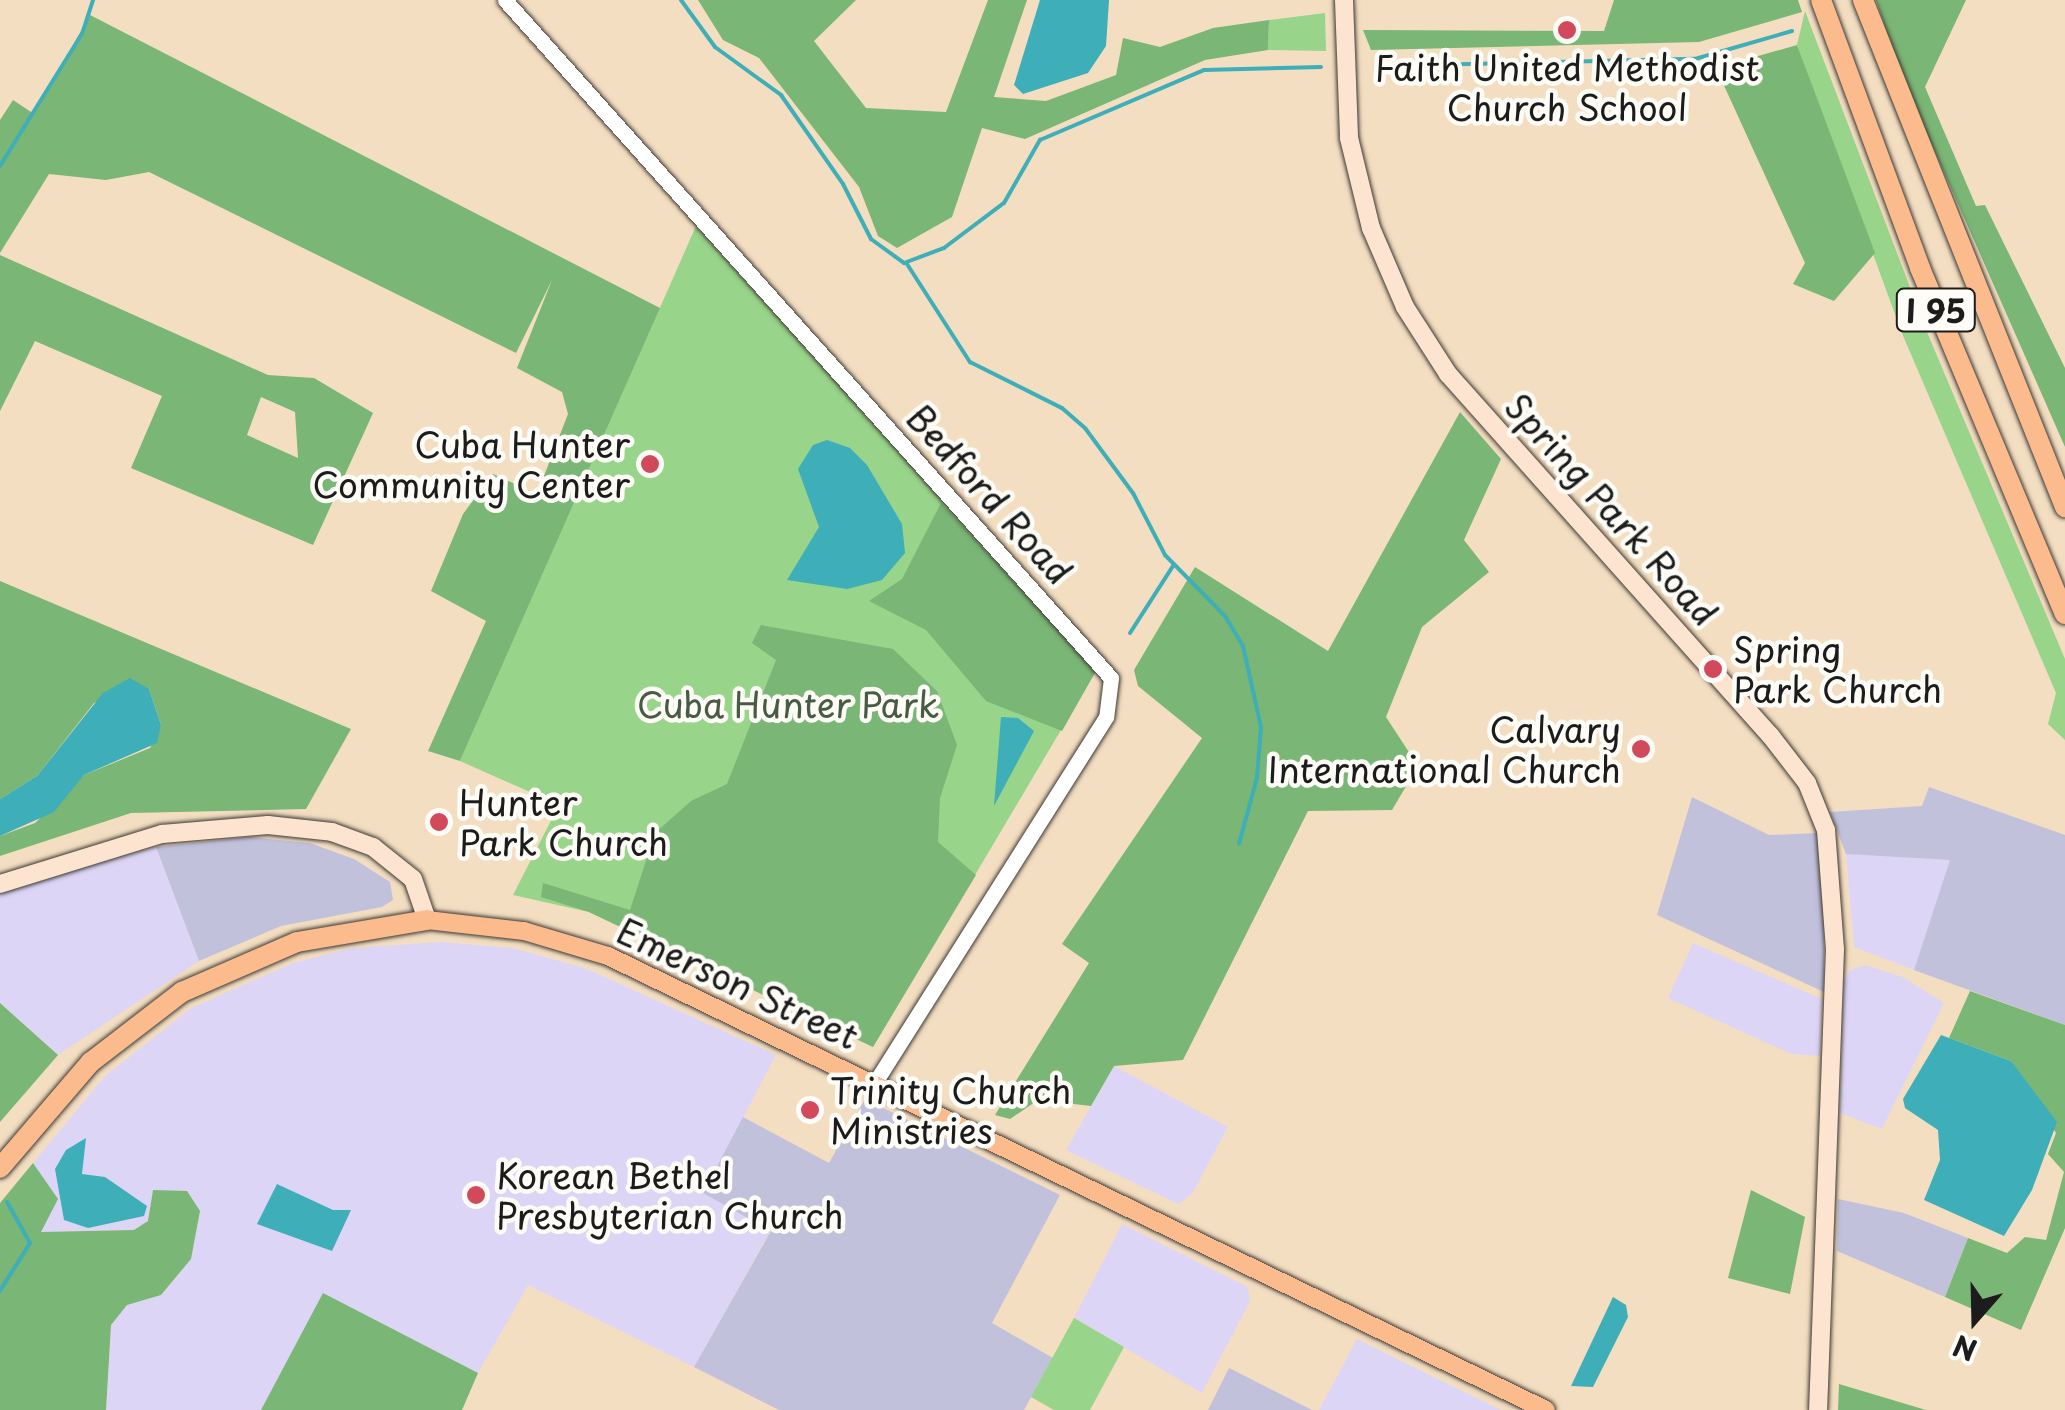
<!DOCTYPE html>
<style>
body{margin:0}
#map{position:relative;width:2065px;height:1410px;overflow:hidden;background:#f4dec1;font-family:"Playpen Sans",sans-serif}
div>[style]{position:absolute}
.built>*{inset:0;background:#ddd5f6}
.industrial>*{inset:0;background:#c2c1dc}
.green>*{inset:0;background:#98d489}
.forest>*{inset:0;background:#7ab675}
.water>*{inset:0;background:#3eaeb8}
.stream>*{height:4px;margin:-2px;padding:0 2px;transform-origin:2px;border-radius:2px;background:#3eaeb8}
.roads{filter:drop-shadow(0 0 2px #3c3935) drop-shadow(0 0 2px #3c3935)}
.tertiary>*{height:15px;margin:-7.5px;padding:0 7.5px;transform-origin:7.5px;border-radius:7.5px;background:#fff}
.secondary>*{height:18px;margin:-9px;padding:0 9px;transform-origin:9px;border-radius:9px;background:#fde4d1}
.primary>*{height:18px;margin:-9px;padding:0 9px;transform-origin:9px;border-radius:9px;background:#fbbb8d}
.trunk>*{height:20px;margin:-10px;padding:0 10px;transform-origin:10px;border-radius:10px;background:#fbbb8d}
.motorway>*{height:20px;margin:-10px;padding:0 10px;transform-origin:10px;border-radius:10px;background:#fbbb8d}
.dots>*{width:28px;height:28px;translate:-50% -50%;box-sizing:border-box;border:5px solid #fdfcf7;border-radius:50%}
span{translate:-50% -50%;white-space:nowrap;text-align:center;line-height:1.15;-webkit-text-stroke:9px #fdfcf7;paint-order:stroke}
.shield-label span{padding:2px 8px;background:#fdfcf7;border:2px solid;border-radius:8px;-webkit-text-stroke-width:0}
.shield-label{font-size:32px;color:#1c1c1c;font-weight:700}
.poi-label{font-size:35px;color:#1c1c1c}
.right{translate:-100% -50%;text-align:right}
.left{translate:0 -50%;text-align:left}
.street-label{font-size:35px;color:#1c1c1c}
.park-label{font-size:35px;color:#475c42}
.north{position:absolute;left:1925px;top:1270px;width:100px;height:100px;-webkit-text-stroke:8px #fdfcf7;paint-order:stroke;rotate:200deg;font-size:28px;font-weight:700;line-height:40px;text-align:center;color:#1c1c1c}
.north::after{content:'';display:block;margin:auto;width:35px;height:45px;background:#1c1c1c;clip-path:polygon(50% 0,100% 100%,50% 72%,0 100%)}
</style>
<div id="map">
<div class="built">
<div style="clip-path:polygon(156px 847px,199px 961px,58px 1055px,0 1003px,0 891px)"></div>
<div style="clip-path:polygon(1846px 854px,1951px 860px,1914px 970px,1854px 947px)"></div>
<div style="clip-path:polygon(441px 942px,513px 948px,585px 968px,776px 1055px,704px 1193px,771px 1230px,694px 1367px,528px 1285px,478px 1373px,324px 1294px,261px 1410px,106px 1410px,111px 1325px,127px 1305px,161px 1295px,191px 1259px,200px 1211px,153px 1190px,148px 1221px,134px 1230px,40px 1232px,57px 1199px,33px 1163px,104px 1077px,191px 1008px,293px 963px,352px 948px)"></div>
<div style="clip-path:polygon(1693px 943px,1822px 999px,1820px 1056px,1791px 1054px,1668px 998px)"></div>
<div style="clip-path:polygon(1865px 965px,1903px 977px,1944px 1003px,1882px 1129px,1840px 1113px,1843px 984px,1850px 970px)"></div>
<div style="clip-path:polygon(1114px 1066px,1228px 1127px,1192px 1194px,1178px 1204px,1066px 1150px)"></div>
<div style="clip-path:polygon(1122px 1224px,1248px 1287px,1250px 1301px,1202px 1393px,1074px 1318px)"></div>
<div style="clip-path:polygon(1357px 1339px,1501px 1410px,1319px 1410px)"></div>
</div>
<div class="industrial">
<div style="clip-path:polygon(1929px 787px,2065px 835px,2065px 1025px,1914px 970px,1950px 860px,1846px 854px,1830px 812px,1922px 806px)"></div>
<div style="clip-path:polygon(1692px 797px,1769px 835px,1817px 833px,1824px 874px,1824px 992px,1657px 915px)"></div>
<div style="clip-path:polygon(250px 837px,310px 843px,354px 859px,390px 882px,393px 900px,382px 907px,281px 926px,199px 961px,156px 847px)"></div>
<div style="clip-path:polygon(865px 1099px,1060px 1195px,992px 1323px,1053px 1358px,1024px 1410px,779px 1410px,694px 1367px,771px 1231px,703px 1193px,743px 1117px,829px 1163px)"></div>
<div style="clip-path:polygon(1838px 1199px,1904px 1213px,1968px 1238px,1945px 1297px,1837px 1251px)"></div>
<div style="clip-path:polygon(1229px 1368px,1312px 1410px,1208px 1410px)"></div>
</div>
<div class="green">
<div style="clip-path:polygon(1805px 11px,1927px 332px,2065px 659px,2065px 740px,2048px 724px,2056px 693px,1901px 331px,1797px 45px)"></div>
<div style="clip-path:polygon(1325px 13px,1326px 51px,1268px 50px,1269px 20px)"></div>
<div style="clip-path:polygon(696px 226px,1096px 671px,873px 1047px,589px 912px,513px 895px,559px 805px,460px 761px)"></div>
<div style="clip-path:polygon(1074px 1318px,1124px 1347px,1090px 1410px,1054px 1410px,1031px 1397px)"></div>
</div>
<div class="forest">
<div style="clip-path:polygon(698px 0,856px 0,814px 41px,866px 108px,946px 112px,988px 0,1027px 0,994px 97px,1046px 101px,1116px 75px,1123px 38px,1160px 47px,1213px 28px,1269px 20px,1268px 50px,1205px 60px,1025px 139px,982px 128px,952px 217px,897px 248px,878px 236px,859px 187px,759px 58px,723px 40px)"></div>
<div style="clip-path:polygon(1614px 0,1798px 0,1802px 12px,1699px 42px,1371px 50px,1363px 30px,1604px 31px)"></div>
<div style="clip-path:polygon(1876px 0,1966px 0,1925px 87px,1976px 206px,1985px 205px,2065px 368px,2065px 447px,1903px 79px)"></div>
<div style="clip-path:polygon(90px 15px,660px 308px,460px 761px,428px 751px,486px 621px,431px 591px,463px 514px,493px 474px,537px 494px,568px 414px,562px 392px,517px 368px,552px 280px,516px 353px,149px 172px,106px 180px,49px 174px,0 253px,0 120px,13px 100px,34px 114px)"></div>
<div style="clip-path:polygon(1797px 45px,1875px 253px,1834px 301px,1793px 284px,1805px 263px,1716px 68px)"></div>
<div style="clip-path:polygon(evenodd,0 255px,268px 375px,314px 378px,373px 413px,313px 545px,131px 468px,162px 396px,35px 341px,0 411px,0 255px,261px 397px,295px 412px,298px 458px,247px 435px,261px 397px)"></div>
<div style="clip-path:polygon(1460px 412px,1501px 459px,1464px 540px,1489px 572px,1422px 627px,1386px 717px,1418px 766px,1392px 810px,1308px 811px,1183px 1060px,1114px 1066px,1091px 1106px,1038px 1100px,1010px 1119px,995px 1115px,1089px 963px,1062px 944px,1202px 738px,1138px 686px,1134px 670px,1195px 567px,1328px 651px)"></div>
<div style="clip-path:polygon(941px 503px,1096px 671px,1062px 731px,986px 701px,926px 630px,869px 601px,902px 579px)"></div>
<div style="clip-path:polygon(0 581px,351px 729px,306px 809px,131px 813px,0 856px,0 836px,35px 823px,84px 775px,150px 748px,161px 725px,149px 689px,94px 703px,37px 776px,0 799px)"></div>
<div style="clip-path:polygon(761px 625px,893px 649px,937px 691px,957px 745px,940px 798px,938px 842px,976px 875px,873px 1047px,589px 912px,541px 897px,543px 883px,630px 910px,655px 833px,691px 801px,727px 784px,776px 660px,752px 643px)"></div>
<div style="clip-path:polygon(1970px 991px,2065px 1025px,2065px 1228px,2021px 1330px,1945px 1297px,1968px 1238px,2007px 1253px,2025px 1237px,2046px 1240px,2064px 1172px,2048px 1154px,2056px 1133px,2011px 1061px,1949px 1038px)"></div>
<div style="clip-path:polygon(0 1003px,58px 1055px,0 1122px)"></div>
<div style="clip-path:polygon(33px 1163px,58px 1199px,41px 1232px,134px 1230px,148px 1221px,153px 1190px,187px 1191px,200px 1211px,191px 1259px,161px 1295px,127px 1305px,111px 1325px,106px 1410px,0 1410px,0 1203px)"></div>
<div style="clip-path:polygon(1751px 1190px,1805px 1217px,1790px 1294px,1728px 1278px)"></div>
<div style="clip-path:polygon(323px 1293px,478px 1373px,462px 1410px,261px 1410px)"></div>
<div style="clip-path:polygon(1839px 1384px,1926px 1410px,1838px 1410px)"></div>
</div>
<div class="water">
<div style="clip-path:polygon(1040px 0,1109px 0,1106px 46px,1088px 73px,1023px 94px,1014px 85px)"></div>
<div style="clip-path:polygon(827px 440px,850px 448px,867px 465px,902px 524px,905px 553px,882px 580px,847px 589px,787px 580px,819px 527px,798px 469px,813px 445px)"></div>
<div style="clip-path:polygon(130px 678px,149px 689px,161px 725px,157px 743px,84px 775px,54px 812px,0 836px,0 799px,37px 776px,103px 693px)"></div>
<div style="clip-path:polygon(1001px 717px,1018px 718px,1034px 731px,994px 806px)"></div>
<div style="clip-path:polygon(1941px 1035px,2011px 1061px,2057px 1122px,2032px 1190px,2004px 1236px,1924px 1200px,1940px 1160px,1938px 1130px,1905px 1108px,1903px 1099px)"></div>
<div style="clip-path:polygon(86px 1138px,82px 1174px,105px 1177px,147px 1206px,144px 1216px,88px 1228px,64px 1220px,55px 1169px,66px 1150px)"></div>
<div style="clip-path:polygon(277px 1184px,333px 1210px,351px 1210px,332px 1251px,257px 1224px)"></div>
<div style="clip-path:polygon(1613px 1297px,1626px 1305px,1628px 1317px,1593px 1387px,1571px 1386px)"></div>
</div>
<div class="stream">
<div style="left:681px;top:0;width:58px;rotate:54.1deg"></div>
<div style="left:715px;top:47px;width:82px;rotate:36deg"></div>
<div style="left:781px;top:95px;width:108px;rotate:55.1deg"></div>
<div style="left:843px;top:184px;width:62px;rotate:63deg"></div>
<div style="left:871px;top:239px;width:41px;rotate:36deg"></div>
<div style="left:904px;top:263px;width:43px;rotate:-20.6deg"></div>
<div style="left:944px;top:248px;width:75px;rotate:-36.9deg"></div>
<div style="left:1004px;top:203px;width:73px;rotate:-60.3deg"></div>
<div style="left:1040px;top:140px;width:178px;rotate:-23.1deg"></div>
<div style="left:1204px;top:70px;width:117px;rotate:-1.5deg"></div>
<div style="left:1378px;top:66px;width:317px;rotate:-1.3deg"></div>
<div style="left:1695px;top:59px;width:101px;rotate:-16.1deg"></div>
<div style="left:0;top:166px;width:155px;rotate:-58.2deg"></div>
<div style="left:82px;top:34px;width:36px;rotate:-72deg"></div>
<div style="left:907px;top:264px;width:117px;rotate:57.3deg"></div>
<div style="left:970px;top:362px;width:103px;rotate:26.6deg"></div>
<div style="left:1062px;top:408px;width:30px;rotate:41deg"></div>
<div style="left:1085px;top:428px;width:81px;rotate:53.6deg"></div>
<div style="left:1133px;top:493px;width:70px;rotate:62.7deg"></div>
<div style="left:1165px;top:555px;width:86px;rotate:45.5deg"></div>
<div style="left:1225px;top:616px;width:35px;rotate:59deg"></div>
<div style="left:1243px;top:646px;width:83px;rotate:77.5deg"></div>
<div style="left:1261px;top:727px;width:51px;rotate:94.5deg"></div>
<div style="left:1257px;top:778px;width:68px;rotate:105.3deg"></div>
<div style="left:1130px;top:633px;width:80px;rotate:-57.3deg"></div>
<div style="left:0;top:1291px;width:57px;rotate:-58deg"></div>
<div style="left:30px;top:1243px;width:47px;rotate:-119.3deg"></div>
</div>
<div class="roads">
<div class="tertiary">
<div style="left:505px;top:0;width:909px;rotate:48.21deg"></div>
<div style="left:1111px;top:678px;width:39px;rotate:97deg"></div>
<div style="left:1106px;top:717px;width:433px;rotate:122.3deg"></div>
</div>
<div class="secondary">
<div style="left:1344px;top:0;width:138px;rotate:87.9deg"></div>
<div style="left:1349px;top:138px;width:93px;rotate:76.3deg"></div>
<div style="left:1371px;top:228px;width:86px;rotate:66.7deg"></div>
<div style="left:1405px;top:307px;width:80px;rotate:57.3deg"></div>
<div style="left:1448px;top:374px;width:484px;rotate:48.3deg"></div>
<div style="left:1770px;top:735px;width:61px;rotate:52.4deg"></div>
<div style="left:1807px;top:783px;width:51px;rotate:68deg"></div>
<div style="left:1826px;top:830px;width:119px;rotate:85.7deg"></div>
<div style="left:1835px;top:949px;width:461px;rotate:92.1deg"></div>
<div style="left:0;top:884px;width:170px;rotate:-17.2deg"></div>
<div style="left:162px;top:834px;width:106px;rotate:-4.9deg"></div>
<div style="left:268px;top:825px;width:64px;rotate:6.2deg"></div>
<div style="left:332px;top:832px;width:44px;rotate:20.1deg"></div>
<div style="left:373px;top:847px;width:51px;rotate:38.7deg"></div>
<div style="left:413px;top:879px;width:43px;rotate:71.1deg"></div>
</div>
<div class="primary">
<div style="left:427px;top:920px;width:98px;rotate:6.5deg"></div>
<div style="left:524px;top:931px;width:88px;rotate:16.6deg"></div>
<div style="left:608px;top:956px;width:1042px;rotate:25.83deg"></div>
</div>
<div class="trunk">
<div style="left:0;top:1168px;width:140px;rotate:-49.4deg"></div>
<div style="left:91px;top:1062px;width:115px;rotate:-37.6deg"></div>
<div style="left:182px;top:992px;width:125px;rotate:-23.5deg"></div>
<div style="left:297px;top:942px;width:132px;rotate:-9.6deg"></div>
</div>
<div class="motorway">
<div style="left:1821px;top:0;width:286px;rotate:69.7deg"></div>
<div style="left:1920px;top:268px;width:375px;rotate:67.3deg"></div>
<div style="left:1863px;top:0;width:546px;rotate:68.28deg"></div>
</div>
</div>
<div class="dots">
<div style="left:1567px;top:30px;background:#d1495b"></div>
<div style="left:650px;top:464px;background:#d1495b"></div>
<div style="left:1713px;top:669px;background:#d1495b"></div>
<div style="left:1641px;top:749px;background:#d1495b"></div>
<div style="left:439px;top:822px;background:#d1495b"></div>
<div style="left:810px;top:1110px;background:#d1495b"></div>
<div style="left:476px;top:1195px;background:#d1495b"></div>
</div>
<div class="shield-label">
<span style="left:1936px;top:310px">I 95</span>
</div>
<div class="poi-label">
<span style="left:1567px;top:87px">Faith United Methodist<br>Church School</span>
<span class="right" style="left:630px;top:464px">Cuba Hunter<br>Community Center</span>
<span class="left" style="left:1733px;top:669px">Spring<br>Park Church</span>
<span class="right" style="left:1621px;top:749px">Calvary<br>International Church</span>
<span class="left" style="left:459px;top:822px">Hunter<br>Park Church</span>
<span class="left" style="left:830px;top:1110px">Trinity Church<br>Ministries</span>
<span class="left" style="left:496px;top:1195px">Korean Bethel<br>Presbyterian Church</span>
</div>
<div class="street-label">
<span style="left:990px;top:494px;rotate:48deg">Bedford Road</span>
<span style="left:1612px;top:509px;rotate:48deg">Spring Park Road</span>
<span style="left:738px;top:983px;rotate:25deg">Emerson Street</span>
</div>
<div class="park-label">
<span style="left:788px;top:704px">Cuba Hunter Park</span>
</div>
<div class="north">N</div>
</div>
